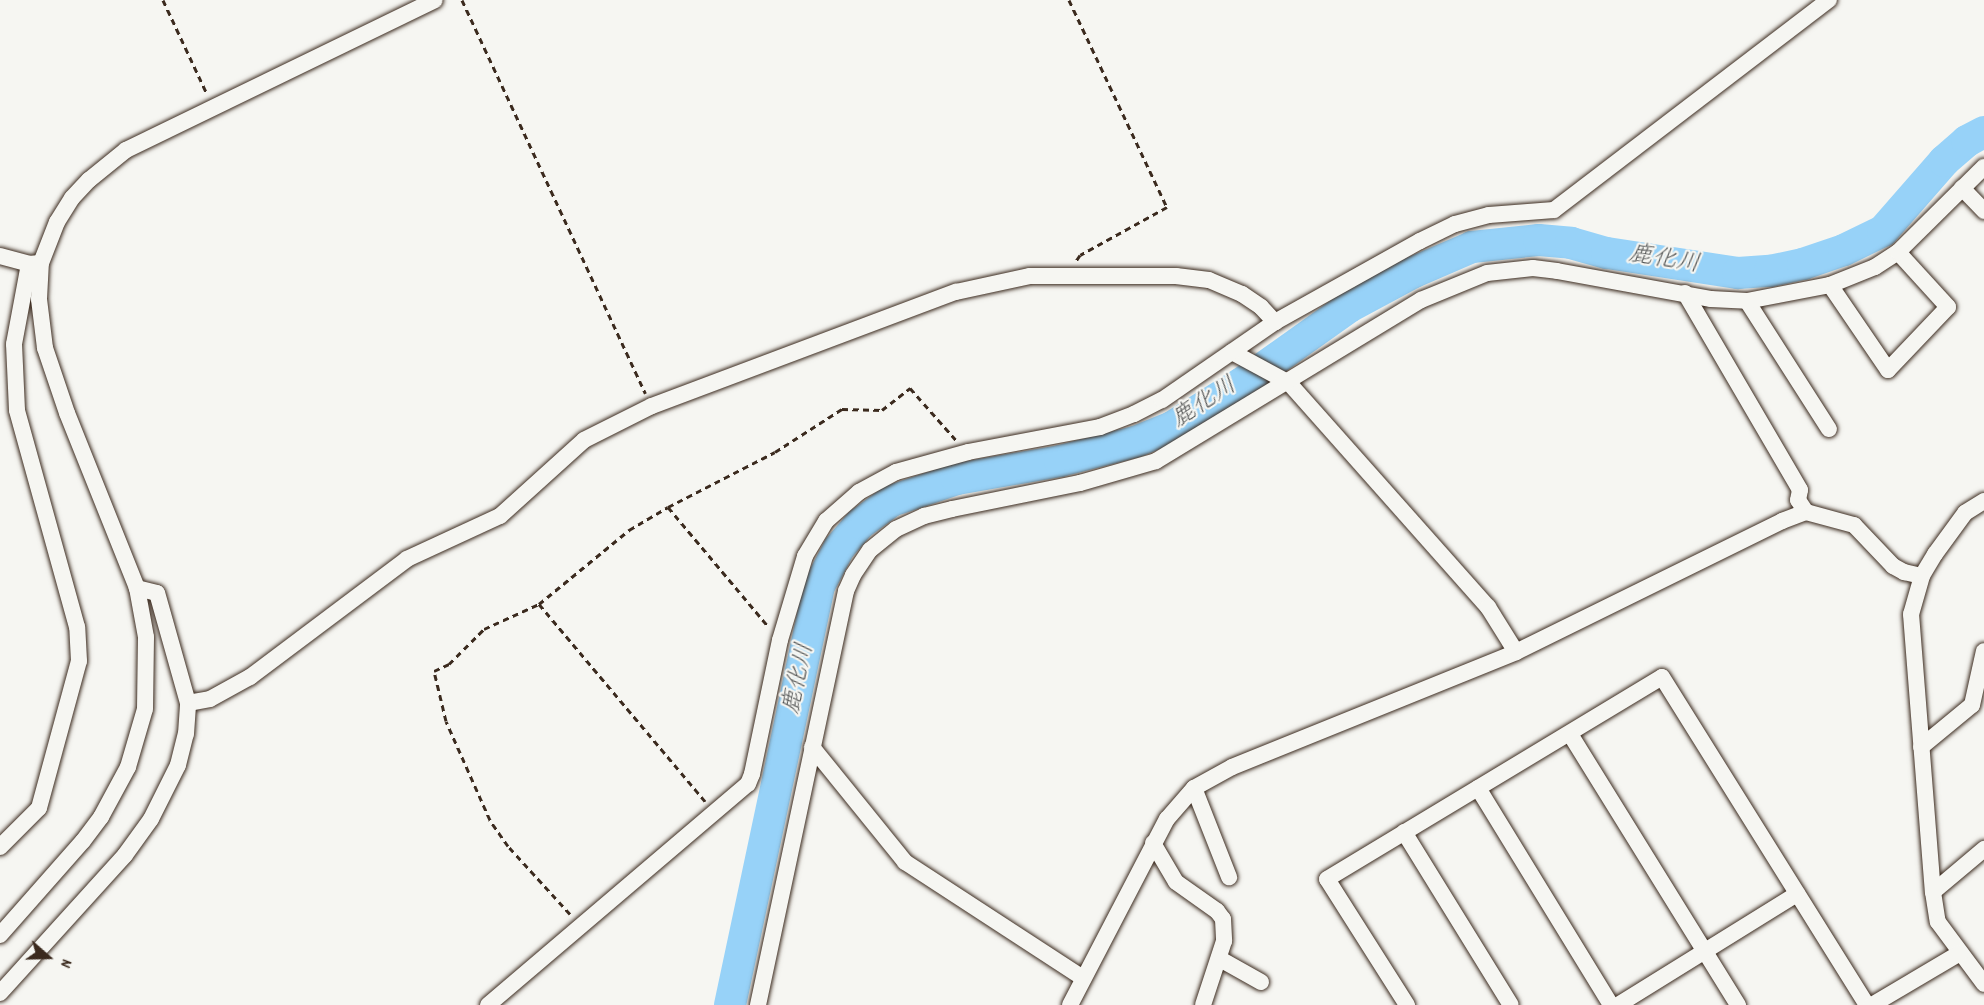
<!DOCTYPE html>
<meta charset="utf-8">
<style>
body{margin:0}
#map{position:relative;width:1984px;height:1005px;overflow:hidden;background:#f6f6f2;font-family:Dekko,"Klee One",sans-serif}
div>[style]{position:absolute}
.river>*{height:32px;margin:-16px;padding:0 16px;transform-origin:16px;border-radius:16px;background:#97d2f8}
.path>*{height:3px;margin-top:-1.5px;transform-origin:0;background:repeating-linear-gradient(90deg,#3b2a1e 0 6px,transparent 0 10.5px)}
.roads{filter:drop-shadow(0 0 2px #3b2a1e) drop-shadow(0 0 2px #3b2a1e)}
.minor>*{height:16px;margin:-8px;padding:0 8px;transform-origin:8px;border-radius:8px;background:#f6f6f2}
span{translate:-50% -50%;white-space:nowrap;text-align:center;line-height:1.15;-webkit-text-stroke:4.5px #f6f6f2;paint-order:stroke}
.water-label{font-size:24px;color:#525454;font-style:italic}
.north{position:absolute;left:18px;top:927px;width:60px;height:60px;-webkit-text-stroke:4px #f6f6f2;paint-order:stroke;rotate:110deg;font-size:16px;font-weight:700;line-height:24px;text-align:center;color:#3b2a1e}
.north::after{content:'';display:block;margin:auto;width:21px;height:27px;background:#3b2a1e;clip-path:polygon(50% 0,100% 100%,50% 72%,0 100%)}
</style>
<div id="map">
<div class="river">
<div style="left:730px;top:1005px;width:428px;rotate:-78deg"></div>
<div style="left:819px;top:586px;width:43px;rotate:-62.2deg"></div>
<div style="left:839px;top:548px;width:33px;rotate:-49deg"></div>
<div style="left:861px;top:523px;width:37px;rotate:-36deg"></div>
<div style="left:891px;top:501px;width:70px;rotate:-18.4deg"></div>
<div style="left:957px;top:479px;width:105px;rotate:-9.9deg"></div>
<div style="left:1060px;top:461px;width:77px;rotate:-14.2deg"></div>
<div style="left:1135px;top:442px;width:40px;rotate:-22deg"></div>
<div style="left:1172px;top:427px;width:83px;rotate:-32.2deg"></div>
<div style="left:1242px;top:383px;width:131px;rotate:-35.4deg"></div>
<div style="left:1349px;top:307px;width:74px;rotate:-28.3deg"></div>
<div style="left:1414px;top:272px;width:63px;rotate:-23.3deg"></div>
<div style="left:1472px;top:247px;width:67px;rotate:-6deg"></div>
<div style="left:1539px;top:240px;width:32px;rotate:5deg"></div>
<div style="left:1571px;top:243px;width:37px;rotate:16deg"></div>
<div style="left:1607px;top:253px;width:133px;rotate:8.7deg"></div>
<div style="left:1738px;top:273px;width:32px;rotate:-4deg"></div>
<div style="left:1770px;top:271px;width:34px;rotate:-12deg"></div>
<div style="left:1803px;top:264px;width:43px;rotate:-18.9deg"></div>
<div style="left:1844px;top:250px;width:43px;rotate:-26deg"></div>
<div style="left:1883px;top:231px;width:93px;rotate:-48.9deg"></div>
<div style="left:1944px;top:161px;width:30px;rotate:-41deg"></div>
<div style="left:1967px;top:141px;width:19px;rotate:-28deg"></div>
</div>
<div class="path">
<div style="left:163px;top:0;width:102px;rotate:64.9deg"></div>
<div style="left:462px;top:0;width:434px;rotate:65deg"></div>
<div style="left:1069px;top:0;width:229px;rotate:64.7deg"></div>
<div style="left:1167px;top:207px;width:99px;rotate:151.1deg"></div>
<div style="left:1080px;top:255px;width:7px;rotate:124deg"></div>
<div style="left:668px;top:507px;width:154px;rotate:50deg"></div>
<div style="left:539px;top:604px;width:258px;rotate:49.9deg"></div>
<div style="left:570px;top:914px;width:92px;rotate:-132.4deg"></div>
<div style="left:508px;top:846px;width:32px;rotate:-125deg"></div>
<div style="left:490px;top:820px;width:108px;rotate:-114deg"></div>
<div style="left:446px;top:721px;width:51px;rotate:-103.5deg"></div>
<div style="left:434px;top:671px;width:17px;rotate:-25deg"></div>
<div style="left:449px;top:664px;width:49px;rotate:-45deg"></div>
<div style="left:484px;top:629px;width:60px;rotate:-24.4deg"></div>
<div style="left:539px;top:604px;width:117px;rotate:-39.4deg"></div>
<div style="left:629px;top:530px;width:45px;rotate:-30.5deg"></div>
<div style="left:668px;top:507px;width:120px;rotate:-27.2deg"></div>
<div style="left:775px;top:452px;width:80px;rotate:-32.7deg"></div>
<div style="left:842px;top:409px;width:40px;rotate:1.4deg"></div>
<div style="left:882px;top:410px;width:36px;rotate:-38deg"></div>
<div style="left:910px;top:388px;width:69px;rotate:48.5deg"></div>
</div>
<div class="roads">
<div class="minor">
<div style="left:1962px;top:188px;width:32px;rotate:46deg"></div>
<div style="left:0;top:256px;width:30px;rotate:15deg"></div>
<div style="left:29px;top:264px;width:11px;rotate:-5deg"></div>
<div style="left:1830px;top:285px;width:103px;rotate:55.7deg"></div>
<div style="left:1888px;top:370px;width:87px;rotate:-46.4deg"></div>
<div style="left:1948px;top:307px;width:74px;rotate:-132.3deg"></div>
<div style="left:1685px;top:293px;width:228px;rotate:59.7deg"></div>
<div style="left:1800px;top:490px;width:10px;rotate:101deg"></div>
<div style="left:1798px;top:500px;width:14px;rotate:56deg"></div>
<div style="left:1747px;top:301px;width:152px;rotate:57.4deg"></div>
<div style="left:1232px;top:352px;width:65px;rotate:28.5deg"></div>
<div style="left:1289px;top:383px;width:300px;rotate:48.4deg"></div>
<div style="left:1488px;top:607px;width:53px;rotate:58.1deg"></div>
<div style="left:1984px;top:501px;width:22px;rotate:148deg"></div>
<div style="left:1965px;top:513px;width:51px;rotate:126.2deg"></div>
<div style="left:1935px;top:554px;width:26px;rotate:121deg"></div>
<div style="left:1922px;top:576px;width:40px;rotate:106deg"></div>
<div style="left:1911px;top:614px;width:279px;rotate:85.5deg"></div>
<div style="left:1933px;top:892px;width:30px;rotate:81deg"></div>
<div style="left:1938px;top:922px;width:77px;rotate:53.4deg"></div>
<div style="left:188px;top:703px;width:22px;rotate:-10deg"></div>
<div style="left:210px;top:699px;width:46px;rotate:-28.8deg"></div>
<div style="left:250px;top:677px;width:196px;rotate:-36.9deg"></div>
<div style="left:407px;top:559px;width:102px;rotate:-24.8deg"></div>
<div style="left:500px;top:516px;width:113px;rotate:-42.1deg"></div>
<div style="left:584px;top:440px;width:76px;rotate:-26.6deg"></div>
<div style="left:652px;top:406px;width:325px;rotate:-20.6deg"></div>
<div style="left:956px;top:292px;width:76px;rotate:-12.2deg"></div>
<div style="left:1030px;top:276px;width:146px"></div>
<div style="left:1176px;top:276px;width:33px;rotate:7deg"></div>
<div style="left:1209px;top:280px;width:36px;rotate:23deg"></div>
<div style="left:1242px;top:294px;width:23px;rotate:34deg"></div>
<div style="left:1261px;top:307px;width:21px;rotate:47deg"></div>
<div style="left:1570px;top:734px;width:319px;rotate:58.2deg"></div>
<div style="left:812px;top:747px;width:148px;rotate:51deg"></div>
<div style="left:905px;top:862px;width:212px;rotate:33.1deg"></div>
<div style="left:1921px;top:747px;width:66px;rotate:-39.5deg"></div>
<div style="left:1972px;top:705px;width:55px;rotate:-77.5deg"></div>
<div style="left:1194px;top:788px;width:96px;rotate:68.5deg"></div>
<div style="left:1478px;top:788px;width:255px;rotate:58.5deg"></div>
<div style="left:1404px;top:832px;width:203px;rotate:58.3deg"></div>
<div style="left:1153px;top:843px;width:45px;rotate:59.5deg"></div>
<div style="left:1176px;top:882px;width:50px;rotate:35.3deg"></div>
<div style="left:1217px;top:911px;width:10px;rotate:53deg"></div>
<div style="left:1223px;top:919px;width:22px;rotate:87deg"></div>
<div style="left:1224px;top:941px;width:67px;rotate:108.2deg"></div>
<div style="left:0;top:847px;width:55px;rotate:-45deg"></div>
<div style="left:39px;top:808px;width:152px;rotate:-74.8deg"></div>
<div style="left:79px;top:661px;width:34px;rotate:-93deg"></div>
<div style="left:77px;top:627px;width:225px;rotate:-105.5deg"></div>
<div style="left:17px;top:410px;width:66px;rotate:-92.6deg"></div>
<div style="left:14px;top:344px;width:81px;rotate:-79.4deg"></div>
<div style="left:1933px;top:892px;width:67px;rotate:-40.1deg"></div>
<div style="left:0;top:935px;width:125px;rotate:-48.6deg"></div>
<div style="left:83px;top:841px;width:30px;rotate:-53deg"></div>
<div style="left:101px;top:817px;width:57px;rotate:-61.6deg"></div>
<div style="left:128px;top:767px;width:60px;rotate:-73.7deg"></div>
<div style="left:145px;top:709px;width:72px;rotate:-89.2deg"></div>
<div style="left:146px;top:637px;width:50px;rotate:-100.4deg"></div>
<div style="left:137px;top:588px;width:188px;rotate:-111.8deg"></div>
<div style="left:67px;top:413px;width:69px;rotate:-108.7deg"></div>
<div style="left:45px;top:348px;width:49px;rotate:-97deg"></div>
<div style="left:39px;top:299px;width:36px;rotate:-87deg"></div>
<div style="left:41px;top:263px;width:44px;rotate:-68.7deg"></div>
<div style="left:57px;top:222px;width:28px;rotate:-58deg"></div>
<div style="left:72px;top:198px;width:25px;rotate:-47deg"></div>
<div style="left:89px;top:180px;width:48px;rotate:-39deg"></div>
<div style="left:126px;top:150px;width:343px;rotate:-25.9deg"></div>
<div style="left:1220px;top:959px;width:47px;rotate:29.3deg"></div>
<div style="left:0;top:993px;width:186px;rotate:-47.8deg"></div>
<div style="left:125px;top:855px;width:44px;rotate:-54.2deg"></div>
<div style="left:151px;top:819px;width:60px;rotate:-63.4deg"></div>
<div style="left:178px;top:765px;width:32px;rotate:-76deg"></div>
<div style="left:186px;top:734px;width:31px;rotate:-86deg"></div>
<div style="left:188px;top:703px;width:114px;rotate:-105.7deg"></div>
<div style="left:157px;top:593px;width:21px;rotate:-166deg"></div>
<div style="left:488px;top:1005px;width:341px;rotate:-40.4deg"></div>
<div style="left:748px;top:784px;width:11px;rotate:-68deg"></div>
<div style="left:752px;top:774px;width:137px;rotate:-78.2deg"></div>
<div style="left:780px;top:640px;width:88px;rotate:-73.4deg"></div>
<div style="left:805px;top:556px;width:41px;rotate:-59deg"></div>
<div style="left:826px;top:521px;width:44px;rotate:-41.3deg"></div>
<div style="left:859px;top:492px;width:42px;rotate:-28.4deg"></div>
<div style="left:896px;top:472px;width:75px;rotate:-15.5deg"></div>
<div style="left:968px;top:452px;width:134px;rotate:-10.7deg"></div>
<div style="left:1100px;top:427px;width:36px;rotate:-21deg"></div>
<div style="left:1134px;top:414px;width:31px;rotate:-27deg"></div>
<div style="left:1162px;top:400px;width:137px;rotate:-34.6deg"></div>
<div style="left:1275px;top:322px;width:166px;rotate:-29.2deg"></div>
<div style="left:1420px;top:241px;width:39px;rotate:-26deg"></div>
<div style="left:1455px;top:224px;width:35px;rotate:-15deg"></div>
<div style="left:1489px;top:215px;width:65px;rotate:-4.4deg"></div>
<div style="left:1554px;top:210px;width:346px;rotate:-37.4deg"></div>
<div style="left:758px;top:1005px;width:423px;rotate:-78deg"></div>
<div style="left:846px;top:591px;width:17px;rotate:-66deg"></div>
<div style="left:853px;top:575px;width:30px;rotate:-56deg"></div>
<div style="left:870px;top:550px;width:33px;rotate:-39deg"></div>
<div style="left:896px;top:529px;width:31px;rotate:-25deg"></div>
<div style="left:924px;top:516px;width:29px;rotate:-14deg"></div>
<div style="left:952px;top:509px;width:131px;rotate:-11.5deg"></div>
<div style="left:1080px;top:483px;width:79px;rotate:-16.1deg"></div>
<div style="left:1156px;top:461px;width:310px;rotate:-31.3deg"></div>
<div style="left:1421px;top:300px;width:71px;rotate:-22.2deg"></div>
<div style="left:1487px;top:273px;width:46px;rotate:-6.2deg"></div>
<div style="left:1533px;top:268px;width:24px;rotate:7deg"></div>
<div style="left:1557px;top:271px;width:157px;rotate:10.3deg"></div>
<div style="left:1711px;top:299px;width:36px;rotate:3deg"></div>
<div style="left:1747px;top:301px;width:85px;rotate:-10.9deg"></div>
<div style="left:1830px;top:285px;width:48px;rotate:-21.8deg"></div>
<div style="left:1875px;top:267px;width:27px;rotate:-33deg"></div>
<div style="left:1898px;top:252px;width:121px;rotate:-44.7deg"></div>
<div style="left:1070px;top:1005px;width:210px;rotate:-62.5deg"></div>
<div style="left:1167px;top:819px;width:41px;rotate:-48.9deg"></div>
<div style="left:1194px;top:788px;width:43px;rotate:-28.9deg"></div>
<div style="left:1232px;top:767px;width:306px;rotate:-22deg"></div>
<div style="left:1516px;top:652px;width:297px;rotate:-26.2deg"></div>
<div style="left:1782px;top:521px;width:26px;rotate:-21deg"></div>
<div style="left:1806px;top:512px;width:50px;rotate:15.2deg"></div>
<div style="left:1854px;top:525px;width:57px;rotate:46.4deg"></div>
<div style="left:1893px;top:566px;width:13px;rotate:29deg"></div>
<div style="left:1904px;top:572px;width:18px;rotate:13deg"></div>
<div style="left:1407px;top:1005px;width:149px;rotate:-122.4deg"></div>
<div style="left:1327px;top:879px;width:391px;rotate:-31.1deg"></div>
<div style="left:1662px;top:677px;width:387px;rotate:58deg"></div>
<div style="left:1618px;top:1005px;width:211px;rotate:-31.8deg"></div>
<div style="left:1872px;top:1005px;width:102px;rotate:-30.6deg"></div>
</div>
</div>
<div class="water-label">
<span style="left:1664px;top:261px;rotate:9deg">鹿化川</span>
<span style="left:1205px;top:404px;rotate:-33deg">鹿化川</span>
<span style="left:800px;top:679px;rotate:-78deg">鹿化川</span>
</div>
<div class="north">N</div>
</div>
